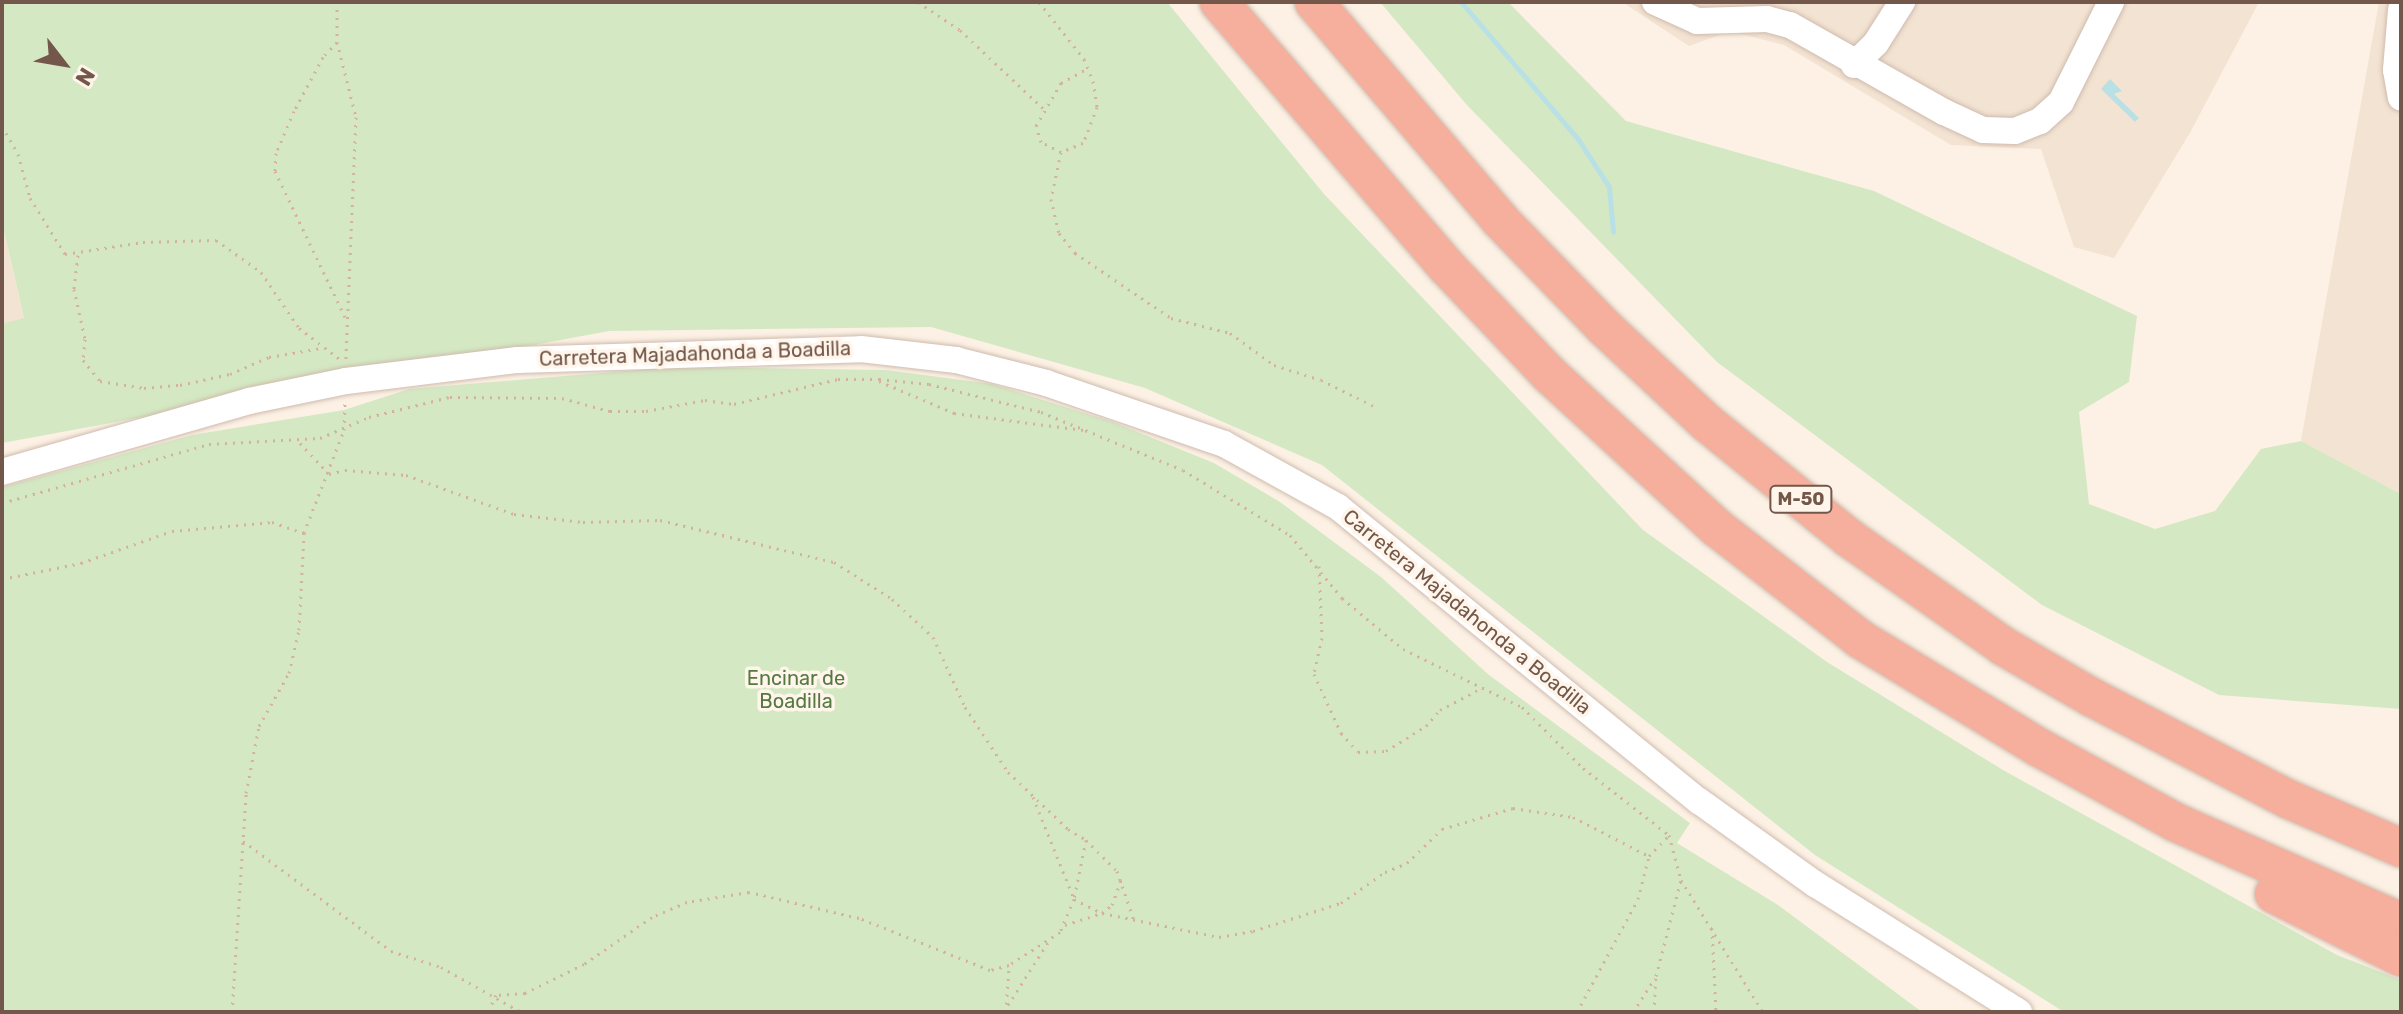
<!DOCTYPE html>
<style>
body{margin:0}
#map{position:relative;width:2403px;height:1014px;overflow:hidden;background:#fcf1e4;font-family:Rubik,sans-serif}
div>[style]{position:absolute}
.residential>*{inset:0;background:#f3e3d2}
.green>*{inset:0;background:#d4e9c3}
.water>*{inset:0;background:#b9e0e5}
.stream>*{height:5px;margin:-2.5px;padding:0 2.5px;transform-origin:2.5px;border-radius:2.5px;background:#b9e0e5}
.path>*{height:3px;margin-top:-1.5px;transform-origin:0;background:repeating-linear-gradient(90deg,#d5b29f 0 2px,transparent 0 8px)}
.roads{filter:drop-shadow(0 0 2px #cfbbae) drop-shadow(0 0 2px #cfbbae)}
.minor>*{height:26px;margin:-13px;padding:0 13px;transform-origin:13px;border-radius:13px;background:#fff}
.highway>*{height:38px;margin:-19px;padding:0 19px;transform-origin:19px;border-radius:19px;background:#f5af9c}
span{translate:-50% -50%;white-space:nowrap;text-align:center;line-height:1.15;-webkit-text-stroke:7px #fff5ea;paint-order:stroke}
.shield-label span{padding:2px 6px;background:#fff5ea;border:2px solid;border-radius:6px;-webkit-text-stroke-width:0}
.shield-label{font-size:18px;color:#73574a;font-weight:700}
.street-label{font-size:20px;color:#73574a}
.park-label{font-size:20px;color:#557942}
.frame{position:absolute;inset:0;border:4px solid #73574a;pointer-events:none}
.north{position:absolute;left:24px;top:24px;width:80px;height:80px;-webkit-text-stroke:6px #fff5ea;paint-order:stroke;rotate:121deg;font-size:22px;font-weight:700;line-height:32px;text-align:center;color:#73574a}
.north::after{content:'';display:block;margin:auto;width:28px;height:36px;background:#73574a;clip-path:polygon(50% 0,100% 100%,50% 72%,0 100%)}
</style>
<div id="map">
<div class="residential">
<div style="clip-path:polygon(1622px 2px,2259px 2px,2191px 131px,2114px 258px,2074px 247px,2041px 149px,1951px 145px,1784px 45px,1730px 31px,1689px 46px)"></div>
<div style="clip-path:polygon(2379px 2px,2401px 2px,2401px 494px,2301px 441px)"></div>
<div style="clip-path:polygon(2px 222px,24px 319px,2px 324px)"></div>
</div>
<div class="green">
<div style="clip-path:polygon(2px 2px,1167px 2px,1324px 194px,1643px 530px,1827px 662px,2003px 770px,2337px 955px,2401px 980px,2401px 1012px,2064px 1012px,1815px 855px,1322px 465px,1145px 388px,931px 327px,609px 331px,2px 443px,2px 324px,24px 318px,2px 222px)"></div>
<div style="clip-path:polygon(1380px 2px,1508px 2px,1626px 121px,1874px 191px,2137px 316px,2129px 382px,2079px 412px,2089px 504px,2155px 529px,2215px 511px,2261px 449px,2301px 441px,2401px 494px,2401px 709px,2219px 695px,2042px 605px,1717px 362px,1466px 104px)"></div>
<div style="clip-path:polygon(673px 367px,886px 370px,992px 384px,1113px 422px,1214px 463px,1280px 502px,1381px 577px,1489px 675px,1690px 823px,1677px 843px,1778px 905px,1922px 1012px,2px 1012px,2px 487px,192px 435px,344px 410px,409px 389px)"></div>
</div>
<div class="water">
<div style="clip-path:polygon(2110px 79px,2122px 91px,2114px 94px,2139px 118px,2135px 122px,2101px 89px)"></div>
</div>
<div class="stream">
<div style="left:1461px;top:2px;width:180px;rotate:49.5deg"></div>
<div style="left:1578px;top:139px;width:57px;rotate:57.1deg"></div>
<div style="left:1609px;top:187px;width:45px;rotate:84.9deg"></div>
</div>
<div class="path">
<div style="left:337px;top:2px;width:40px;rotate:90deg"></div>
<div style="left:337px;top:42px;width:77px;rotate:75.8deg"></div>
<div style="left:356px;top:117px;width:242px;rotate:92.4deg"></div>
<div style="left:918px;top:2px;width:50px;rotate:33.7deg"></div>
<div style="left:960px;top:30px;width:117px;rotate:43.3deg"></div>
<div style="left:1039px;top:2px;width:73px;rotate:51.7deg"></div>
<div style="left:1084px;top:59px;width:24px;rotate:68deg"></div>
<div style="left:1093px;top:81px;width:26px;rotate:81deg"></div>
<div style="left:1097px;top:107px;width:39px;rotate:111deg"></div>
<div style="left:1083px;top:143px;width:24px;rotate:158deg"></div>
<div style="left:1061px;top:152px;width:22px;rotate:-153deg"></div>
<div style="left:1041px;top:142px;width:17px;rotate:-107deg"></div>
<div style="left:1036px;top:126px;width:50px;rotate:-59.8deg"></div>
<div style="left:1061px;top:83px;width:31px;rotate:-29deg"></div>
<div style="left:337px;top:42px;width:21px;rotate:133deg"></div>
<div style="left:323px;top:57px;width:61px;rotate:118.2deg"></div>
<div style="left:294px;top:111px;width:46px;rotate:113.2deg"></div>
<div style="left:276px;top:153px;width:18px;rotate:93deg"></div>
<div style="left:275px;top:171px;width:162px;rotate:64.4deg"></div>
<div style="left:2px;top:126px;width:32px;rotate:60deg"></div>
<div style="left:18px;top:154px;width:46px;rotate:74.7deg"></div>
<div style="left:30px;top:198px;width:66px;rotate:58deg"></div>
<div style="left:65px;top:254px;width:79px;rotate:-8.7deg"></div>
<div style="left:143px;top:242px;width:73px;rotate:-1.6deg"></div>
<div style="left:216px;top:240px;width:55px;rotate:35.4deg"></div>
<div style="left:261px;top:272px;width:68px;rotate:55.8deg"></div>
<div style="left:299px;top:328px;width:53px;rotate:37.3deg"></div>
<div style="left:1061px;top:152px;width:48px;rotate:102deg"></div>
<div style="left:1051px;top:199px;width:35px;rotate:77deg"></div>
<div style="left:1059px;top:233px;width:26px;rotate:51deg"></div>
<div style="left:1075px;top:253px;width:116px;rotate:34.1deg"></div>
<div style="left:1171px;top:318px;width:61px;rotate:14.3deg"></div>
<div style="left:1230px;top:333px;width:54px;rotate:36deg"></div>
<div style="left:1274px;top:365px;width:49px;rotate:17.7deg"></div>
<div style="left:1321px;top:380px;width:64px;rotate:26.2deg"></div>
<div style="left:78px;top:255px;width:34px;rotate:97deg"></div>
<div style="left:74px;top:289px;width:51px;rotate:77.6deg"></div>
<div style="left:85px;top:339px;width:21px;rotate:95deg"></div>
<div style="left:83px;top:360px;width:27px;rotate:51deg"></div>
<div style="left:100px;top:381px;width:45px;rotate:9deg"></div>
<div style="left:144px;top:388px;width:36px;rotate:-5deg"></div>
<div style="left:180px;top:385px;width:51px;rotate:-12.4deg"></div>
<div style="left:230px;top:374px;width:43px;rotate:-23.6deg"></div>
<div style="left:269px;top:357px;width:53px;rotate:-9.8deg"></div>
<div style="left:879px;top:381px;width:82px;rotate:23.1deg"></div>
<div style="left:954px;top:413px;width:131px;rotate:7.5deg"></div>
<div style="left:300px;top:443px;width:42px;rotate:46.9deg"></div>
<div style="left:329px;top:474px;width:16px;rotate:-14deg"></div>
<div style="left:345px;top:470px;width:61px;rotate:4.7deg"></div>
<div style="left:406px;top:475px;width:115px;rotate:19.9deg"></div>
<div style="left:514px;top:514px;width:69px;rotate:6.6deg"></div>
<div style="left:583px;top:522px;width:77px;rotate:-1.5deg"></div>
<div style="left:660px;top:520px;width:179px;rotate:13.6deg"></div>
<div style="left:834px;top:562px;width:69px;rotate:32.5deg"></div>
<div style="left:892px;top:599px;width:56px;rotate:42.8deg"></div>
<div style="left:933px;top:637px;width:77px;rotate:65.4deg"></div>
<div style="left:965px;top:707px;width:78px;rotate:56.5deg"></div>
<div style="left:1008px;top:772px;width:83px;rotate:43.5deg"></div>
<div style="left:1068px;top:829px;width:21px;rotate:31deg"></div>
<div style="left:1086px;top:840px;width:60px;rotate:101.5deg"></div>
<div style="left:1074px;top:899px;width:36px;rotate:113deg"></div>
<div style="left:1060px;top:932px;width:61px;rotate:147.1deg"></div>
<div style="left:1009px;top:965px;width:20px;rotate:165deg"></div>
<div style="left:990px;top:970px;width:141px;rotate:-158.3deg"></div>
<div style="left:859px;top:918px;width:113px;rotate:-166.7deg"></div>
<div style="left:749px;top:892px;width:63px;rotate:170.8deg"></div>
<div style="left:687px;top:902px;width:38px;rotate:157deg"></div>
<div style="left:652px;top:917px;width:83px;rotate:145.3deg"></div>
<div style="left:584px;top:964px;width:66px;rotate:153.8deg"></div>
<div style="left:525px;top:993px;width:29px;rotate:176deg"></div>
<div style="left:496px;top:995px;width:19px;rotate:115deg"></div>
<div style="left:2px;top:503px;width:215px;rotate:-15.9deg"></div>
<div style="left:209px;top:444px;width:111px;rotate:-3.1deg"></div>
<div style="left:320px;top:438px;width:53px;rotate:-23.2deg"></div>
<div style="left:369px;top:417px;width:83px;rotate:-13.9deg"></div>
<div style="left:450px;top:397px;width:112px;rotate:0.5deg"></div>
<div style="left:562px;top:398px;width:50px;rotate:15.2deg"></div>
<div style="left:610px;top:411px;width:36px"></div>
<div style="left:646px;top:411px;width:60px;rotate:-10.6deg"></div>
<div style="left:705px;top:400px;width:29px;rotate:8deg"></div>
<div style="left:734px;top:404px;width:107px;rotate:-13.5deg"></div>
<div style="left:838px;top:379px;width:41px"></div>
<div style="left:879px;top:379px;width:50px;rotate:5.7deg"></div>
<div style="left:929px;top:384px;width:115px;rotate:14deg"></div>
<div style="left:1041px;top:412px;width:153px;rotate:22.2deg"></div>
<div style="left:1183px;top:470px;width:125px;rotate:31.3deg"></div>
<div style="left:1290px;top:535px;width:82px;rotate:50.5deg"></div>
<div style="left:1342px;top:598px;width:80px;rotate:39.9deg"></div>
<div style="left:1403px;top:649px;width:132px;rotate:26deg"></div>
<div style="left:1522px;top:707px;width:86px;rotate:45deg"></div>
<div style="left:1583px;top:768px;width:109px;rotate:37.9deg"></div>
<div style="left:1669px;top:835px;width:47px;rotate:75.1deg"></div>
<div style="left:1681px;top:880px;width:155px;rotate:58.2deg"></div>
<div style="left:1319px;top:566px;width:72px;rotate:87.6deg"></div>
<div style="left:1322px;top:638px;width:37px;rotate:103deg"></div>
<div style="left:1314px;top:674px;width:65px;rotate:65.4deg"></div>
<div style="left:1341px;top:733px;width:25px;rotate:48deg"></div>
<div style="left:1358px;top:752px;width:28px;rotate:-2deg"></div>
<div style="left:1386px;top:751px;width:47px;rotate:-32deg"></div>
<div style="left:1426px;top:726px;width:21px;rotate:-49deg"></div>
<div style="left:1440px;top:710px;width:43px;rotate:-27.8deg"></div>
<div style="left:2px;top:579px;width:81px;rotate:-11.4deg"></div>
<div style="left:81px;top:563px;width:96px;rotate:-19.4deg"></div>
<div style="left:172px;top:531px;width:100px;rotate:-5.1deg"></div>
<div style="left:272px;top:522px;width:34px;rotate:19deg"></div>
<div style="left:1033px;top:797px;width:110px;rotate:68.1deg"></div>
<div style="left:1074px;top:899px;width:31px;rotate:27deg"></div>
<div style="left:1102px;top:913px;width:13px;rotate:-39deg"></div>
<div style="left:1112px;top:905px;width:27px;rotate:-70deg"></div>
<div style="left:1086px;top:840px;width:44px;rotate:45deg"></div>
<div style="left:1117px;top:871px;width:52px;rotate:70.9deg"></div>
<div style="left:243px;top:841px;width:184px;rotate:36.6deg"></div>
<div style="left:391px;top:951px;width:52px;rotate:17.7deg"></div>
<div style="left:441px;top:967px;width:92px;rotate:29.4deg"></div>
<div style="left:1065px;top:925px;width:39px;rotate:-18deg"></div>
<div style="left:1102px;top:913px;width:119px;rotate:11.6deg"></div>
<div style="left:1219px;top:937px;width:35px;rotate:-10deg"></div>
<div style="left:1253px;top:931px;width:92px;rotate:-17.7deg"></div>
<div style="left:1341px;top:903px;width:54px;rotate:-35.2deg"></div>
<div style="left:1385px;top:872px;width:24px;rotate:-22deg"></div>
<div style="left:1407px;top:863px;width:49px;rotate:-44.2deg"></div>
<div style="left:1442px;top:829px;width:74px;rotate:-16.5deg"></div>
<div style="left:1513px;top:808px;width:61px;rotate:8.5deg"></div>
<div style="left:1573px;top:817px;width:85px;rotate:27.2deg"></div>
<div style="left:1712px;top:928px;width:84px;rotate:87.3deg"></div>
<div style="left:1008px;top:1005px;width:76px;rotate:-57.4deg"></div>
<div style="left:232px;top:1012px;width:219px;rotate:-86.3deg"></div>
<div style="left:246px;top:793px;width:68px;rotate:-79deg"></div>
<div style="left:259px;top:726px;width:61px;rotate:-60.5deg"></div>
<div style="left:289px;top:673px;width:44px;rotate:-76.9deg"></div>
<div style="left:299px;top:630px;width:97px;rotate:-87deg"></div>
<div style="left:304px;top:533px;width:110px;rotate:-68.8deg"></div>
<div style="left:344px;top:430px;width:28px;rotate:-88deg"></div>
<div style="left:1006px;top:1012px;width:47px;rotate:-86.3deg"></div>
<div style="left:1577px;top:1012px;width:128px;rotate:-61.6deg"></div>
<div style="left:1638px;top:899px;width:44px;rotate:-75.7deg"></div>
<div style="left:1649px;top:856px;width:29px;rotate:-46deg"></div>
<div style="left:1633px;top:1012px;width:40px;rotate:-57.1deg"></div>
<div style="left:1654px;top:1012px;width:36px;rotate:-87deg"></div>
<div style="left:1656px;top:976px;width:99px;rotate:-75.4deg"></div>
</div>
<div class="roads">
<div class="minor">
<div style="left:1655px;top:2px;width:46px;rotate:24.3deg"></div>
<div style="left:1697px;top:21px;width:70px;rotate:-1.6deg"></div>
<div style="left:1767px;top:19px;width:24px;rotate:15deg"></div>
<div style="left:1790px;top:25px;width:177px;rotate:29.5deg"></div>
<div style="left:1944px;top:112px;width:43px;rotate:24.8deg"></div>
<div style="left:1983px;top:130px;width:32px;rotate:2deg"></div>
<div style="left:2015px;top:131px;width:27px;rotate:-22deg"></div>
<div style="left:2040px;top:121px;width:28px;rotate:-42deg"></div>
<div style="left:2061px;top:102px;width:112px;rotate:-63.4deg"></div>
<div style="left:2401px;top:10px;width:60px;rotate:94.8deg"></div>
<div style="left:2396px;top:70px;width:28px;rotate:80deg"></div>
<div style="left:1854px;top:65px;width:31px;rotate:-45deg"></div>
<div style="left:1876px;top:43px;width:49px;rotate:-57.6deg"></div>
<div style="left:2px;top:472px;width:257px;rotate:-16deg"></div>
<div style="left:249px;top:401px;width:99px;rotate:-11.7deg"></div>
<div style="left:346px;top:381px;width:173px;rotate:-7deg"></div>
<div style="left:518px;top:360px;width:343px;rotate:-1.8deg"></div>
<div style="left:861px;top:349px;width:96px;rotate:6.6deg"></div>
<div style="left:956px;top:360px;width:93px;rotate:14.3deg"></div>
<div style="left:1046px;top:383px;width:188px;rotate:18.9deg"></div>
<div style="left:1224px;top:444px;width:130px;rotate:28.9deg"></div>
<div style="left:1338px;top:507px;width:466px;rotate:39.2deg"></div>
<div style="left:1699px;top:801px;width:143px;rotate:35.6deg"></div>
<div style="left:1815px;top:884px;width:241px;rotate:32.1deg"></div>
</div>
<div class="highway">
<div style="left:1219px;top:2px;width:350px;rotate:49.3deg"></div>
<div style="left:1447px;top:267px;width:148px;rotate:46.4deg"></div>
<div style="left:1549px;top:374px;width:228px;rotate:42.5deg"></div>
<div style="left:1717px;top:528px;width:181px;rotate:37.8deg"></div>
<div style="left:1860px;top:639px;width:210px;rotate:31.2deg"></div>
<div style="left:2040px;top:748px;width:154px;rotate:28.7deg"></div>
<div style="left:2175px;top:822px;width:247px;rotate:23.9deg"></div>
<div style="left:1314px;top:2px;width:287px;rotate:49.5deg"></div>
<div style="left:1500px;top:220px;width:149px;rotate:45.8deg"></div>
<div style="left:1604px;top:327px;width:141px;rotate:43deg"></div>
<div style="left:1707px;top:423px;width:183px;rotate:39deg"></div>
<div style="left:1849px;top:538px;width:188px;rotate:35deg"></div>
<div style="left:2003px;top:646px;width:102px;rotate:30.1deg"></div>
<div style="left:2091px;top:697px;width:222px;rotate:27.4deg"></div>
<div style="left:2288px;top:799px;width:123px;rotate:23.4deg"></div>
<div style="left:2274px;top:894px;width:142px;rotate:26.4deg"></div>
</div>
</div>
<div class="shield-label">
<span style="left:1801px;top:499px">M-50</span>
</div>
<div class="street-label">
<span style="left:695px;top:354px;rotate:-2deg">Carretera Majadahonda a Boadilla</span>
<span style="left:1467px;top:612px;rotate:39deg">Carretera Majadahonda a Boadilla</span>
</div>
<div class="park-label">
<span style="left:796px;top:690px">Encinar de<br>Boadilla</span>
</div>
<div class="frame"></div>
<div class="north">N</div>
</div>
